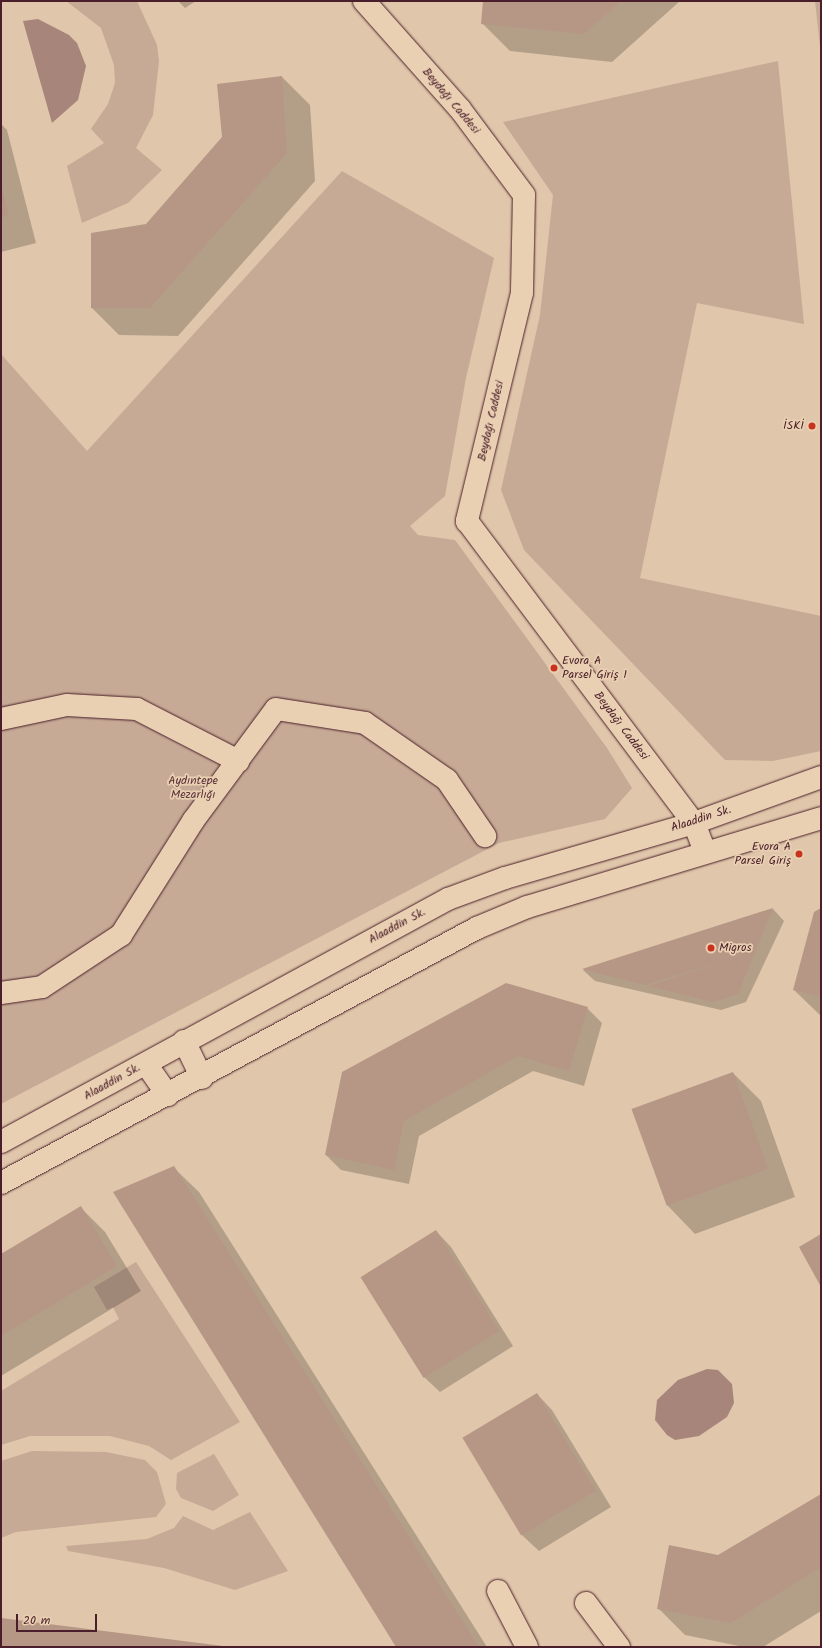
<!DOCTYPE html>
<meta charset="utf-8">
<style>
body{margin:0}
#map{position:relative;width:822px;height:1648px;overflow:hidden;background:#e0c6aa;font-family:Kalam,sans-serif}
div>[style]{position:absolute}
.green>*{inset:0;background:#c7aa95}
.water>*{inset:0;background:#a7857a}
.shadow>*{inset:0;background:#0003}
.building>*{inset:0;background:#b69786;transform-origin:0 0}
.roads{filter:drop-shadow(0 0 1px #4a1f2b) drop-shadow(0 0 1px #4a1f2b)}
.minor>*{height:22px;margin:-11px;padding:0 11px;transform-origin:11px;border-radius:11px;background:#ead0b2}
.dots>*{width:11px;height:11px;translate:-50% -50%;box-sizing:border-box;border:2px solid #ead0b2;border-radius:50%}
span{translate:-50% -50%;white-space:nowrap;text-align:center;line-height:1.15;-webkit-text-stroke:3.5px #ead0b2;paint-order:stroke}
.street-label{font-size:12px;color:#4a1f2b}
.poi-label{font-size:12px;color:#4a1f2b}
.right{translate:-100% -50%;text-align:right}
.left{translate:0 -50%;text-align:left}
.park-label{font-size:12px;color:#5d343b}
.frame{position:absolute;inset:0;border:2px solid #4a1f2b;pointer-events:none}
.scale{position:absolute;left:16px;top:1614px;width:81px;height:18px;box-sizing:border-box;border:2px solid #4a1f2b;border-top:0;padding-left:5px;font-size:12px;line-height:14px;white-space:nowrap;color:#4a1f2b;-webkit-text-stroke:3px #ead0b2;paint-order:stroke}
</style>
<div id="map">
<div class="green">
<div style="clip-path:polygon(66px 1px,137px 1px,157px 45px,159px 61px,153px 115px,136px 148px,162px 170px,128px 203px,82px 223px,67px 166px,104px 143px,91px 129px,108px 104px,115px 83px,114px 65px,101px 28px)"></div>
<div style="clip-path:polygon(815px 1px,821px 1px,821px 56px)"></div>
<div style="clip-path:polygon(778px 61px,804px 324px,697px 303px,640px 578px,821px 616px,821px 751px,773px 761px,725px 760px,524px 550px,501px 490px,540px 315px,553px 195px,503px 122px)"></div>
<div style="clip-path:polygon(342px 171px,494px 258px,466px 378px,445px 496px,410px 526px,418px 535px,455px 540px,607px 748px,632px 788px,605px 819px,499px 843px,1px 1104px,1px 354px,87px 451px)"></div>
<div style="clip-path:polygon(136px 1262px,240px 1422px,171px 1460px,149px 1446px,110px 1436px,30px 1436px,1px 1445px,1px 1391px,119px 1319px,113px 1307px,107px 1310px,94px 1287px)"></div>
<div style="clip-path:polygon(32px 1451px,106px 1452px,145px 1460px,157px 1472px,166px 1504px,156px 1517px,16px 1532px,1px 1538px,1px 1461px)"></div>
<div style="clip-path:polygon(214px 1454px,239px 1495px,213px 1511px,181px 1498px,176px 1489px,177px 1473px)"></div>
<div style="clip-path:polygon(250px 1512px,288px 1571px,235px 1590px,164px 1568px,68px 1551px,66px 1546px,147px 1539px,174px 1528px,183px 1516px,213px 1530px)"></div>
</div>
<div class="water">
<div style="clip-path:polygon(38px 19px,69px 35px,77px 43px,86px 66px,78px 100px,52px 123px,23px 21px)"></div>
<div style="clip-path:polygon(707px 1369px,718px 1370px,732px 1384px,734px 1403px,727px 1417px,699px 1436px,675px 1440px,667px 1435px,655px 1420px,657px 1400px,678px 1380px)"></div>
</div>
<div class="shadow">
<div style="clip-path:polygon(178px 1px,196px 1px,185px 8px)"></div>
<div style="clip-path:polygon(484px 1px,680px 1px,612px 62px,510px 51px,482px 23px)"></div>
<div style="clip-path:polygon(282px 77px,310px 105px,315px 181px,178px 336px,119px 335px,92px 308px,146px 225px)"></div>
<div style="clip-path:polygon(1px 124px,7px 130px,36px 243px,1px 252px)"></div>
<div style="clip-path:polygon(773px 909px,784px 921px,746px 1002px,721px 1010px,595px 981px,583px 970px)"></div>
<div style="clip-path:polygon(821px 909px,821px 1016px,794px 990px)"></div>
<div style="clip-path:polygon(587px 1008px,602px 1023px,584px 1086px,533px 1071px,419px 1136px,409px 1184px,341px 1170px,326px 1155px)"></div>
<div style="clip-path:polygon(733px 1073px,761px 1101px,795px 1197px,695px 1234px,668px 1206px,633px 1109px)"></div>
<div style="clip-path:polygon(174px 1168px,199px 1192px,487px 1647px,397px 1647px)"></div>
<div style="clip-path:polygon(80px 1207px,105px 1232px,141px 1291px,1px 1376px,1px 1255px)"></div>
<div style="clip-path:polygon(436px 1231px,451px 1247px,513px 1346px,440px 1392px,424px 1377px)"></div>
<div style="clip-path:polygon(537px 1394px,552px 1410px,611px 1507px,539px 1551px,523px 1536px,464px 1438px)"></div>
<div style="clip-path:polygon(821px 1495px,821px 1611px,763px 1647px,744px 1647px,685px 1635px,658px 1608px,718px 1556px)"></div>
</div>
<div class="building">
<div style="clip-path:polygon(483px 1px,621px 1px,584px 34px,481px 24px)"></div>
<div style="clip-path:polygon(282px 76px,287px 153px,150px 308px,91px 308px,91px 233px,146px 224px,222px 137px,217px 84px)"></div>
<div style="clip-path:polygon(1px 186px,9px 215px,1px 218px)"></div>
<div style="clip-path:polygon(773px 908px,738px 994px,713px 1002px,649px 986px,736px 957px,645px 985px,582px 969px)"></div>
<div style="clip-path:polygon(821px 908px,821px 997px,793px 990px,814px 912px)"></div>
<div style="clip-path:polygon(506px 983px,588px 1007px,569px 1071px,518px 1056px,404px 1121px,394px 1170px,325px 1155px,342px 1072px)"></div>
<div style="left:733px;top:1072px;width:103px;height:108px;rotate:70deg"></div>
<div style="clip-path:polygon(174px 1166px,479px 1647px,396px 1647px,113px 1192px)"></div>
<div style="clip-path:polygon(81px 1206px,117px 1266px,1px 1336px,1px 1254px)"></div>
<div style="left:436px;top:1230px;width:119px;height:89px;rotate:58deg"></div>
<div style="clip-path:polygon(821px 1234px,821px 1287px,799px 1247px)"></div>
<div style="left:537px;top:1393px;width:114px;height:87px;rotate:59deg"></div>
<div style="clip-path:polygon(821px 1494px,821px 1567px,731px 1623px,657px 1609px,669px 1545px,718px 1555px)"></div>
<div style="clip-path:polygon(1px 1618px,223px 1646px,223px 1647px,1px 1647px)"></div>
</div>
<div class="roads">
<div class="minor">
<div style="left:364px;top:1px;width:144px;rotate:48.4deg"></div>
<div style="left:460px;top:109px;width:107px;rotate:53.3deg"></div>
<div style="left:524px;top:195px;width:98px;rotate:91.2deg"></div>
<div style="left:522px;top:293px;width:235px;rotate:103.6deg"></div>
<div style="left:467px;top:521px;width:378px;rotate:53.1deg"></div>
<div style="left:694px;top:823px;width:31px;rotate:69deg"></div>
<div style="left:1px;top:719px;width:67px;rotate:-12deg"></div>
<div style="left:67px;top:705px;width:70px;rotate:3.3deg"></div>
<div style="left:137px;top:709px;width:114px;rotate:27.2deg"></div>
<div style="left:1px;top:993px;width:41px;rotate:-8.3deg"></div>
<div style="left:42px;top:987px;width:95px;rotate:-33.4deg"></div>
<div style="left:121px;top:935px;width:135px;rotate:-57.7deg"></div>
<div style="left:193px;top:821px;width:139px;rotate:-53.5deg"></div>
<div style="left:276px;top:709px;width:90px;rotate:8.9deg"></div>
<div style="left:365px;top:723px;width:100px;rotate:34.8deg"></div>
<div style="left:447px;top:780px;width:68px;rotate:55.8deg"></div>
<div style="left:184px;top:1041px;width:41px;rotate:64.1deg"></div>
<div style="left:146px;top:1064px;width:38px;rotate:55deg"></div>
<div style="left:1px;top:1142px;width:509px;rotate:-28.53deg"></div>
<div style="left:448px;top:899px;width:61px;rotate:-20.2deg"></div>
<div style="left:505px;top:878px;width:197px;rotate:-16.2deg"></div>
<div style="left:694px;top:823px;width:135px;rotate:-19.9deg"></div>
<div style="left:1px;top:1183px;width:540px;rotate:-28.18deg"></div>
<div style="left:477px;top:928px;width:54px;rotate:-22.8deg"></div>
<div style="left:527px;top:907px;width:307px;rotate:-16.8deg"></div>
<div style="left:498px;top:1591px;width:63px;rotate:62.6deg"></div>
<div style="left:586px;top:1603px;width:55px;rotate:53.1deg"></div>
</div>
</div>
<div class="dots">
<div style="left:812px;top:426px;background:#c8321e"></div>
<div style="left:554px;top:668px;background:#c8321e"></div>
<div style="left:799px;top:854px;background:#c8321e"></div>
<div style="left:711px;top:948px;background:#c8321e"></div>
</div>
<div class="street-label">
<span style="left:451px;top:101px;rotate:50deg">Beydağı Caddesi</span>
<span style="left:491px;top:421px;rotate:-77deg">Beydağı Caddesi</span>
<span style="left:621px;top:726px;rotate:53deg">Beydağı Caddesi</span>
<span style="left:701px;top:819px;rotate:-18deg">Alaaddin Sk.</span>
<span style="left:397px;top:926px;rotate:-28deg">Alaaddin Sk.</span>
<span style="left:112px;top:1082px;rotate:-29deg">Alaaddin Sk.</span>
</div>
<div class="poi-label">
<span class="right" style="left:804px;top:426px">İSKİ</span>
<span class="left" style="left:562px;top:668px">Evora A<br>Parsel Giriş 1</span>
<span class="right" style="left:791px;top:854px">Evora A<br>Parsel Giriş</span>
<span class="left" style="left:719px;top:948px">Migros</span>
</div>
<div class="park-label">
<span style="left:193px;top:788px">Aydıntepe<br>Mezarlığı</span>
</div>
<div class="frame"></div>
<div class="scale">20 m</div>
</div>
